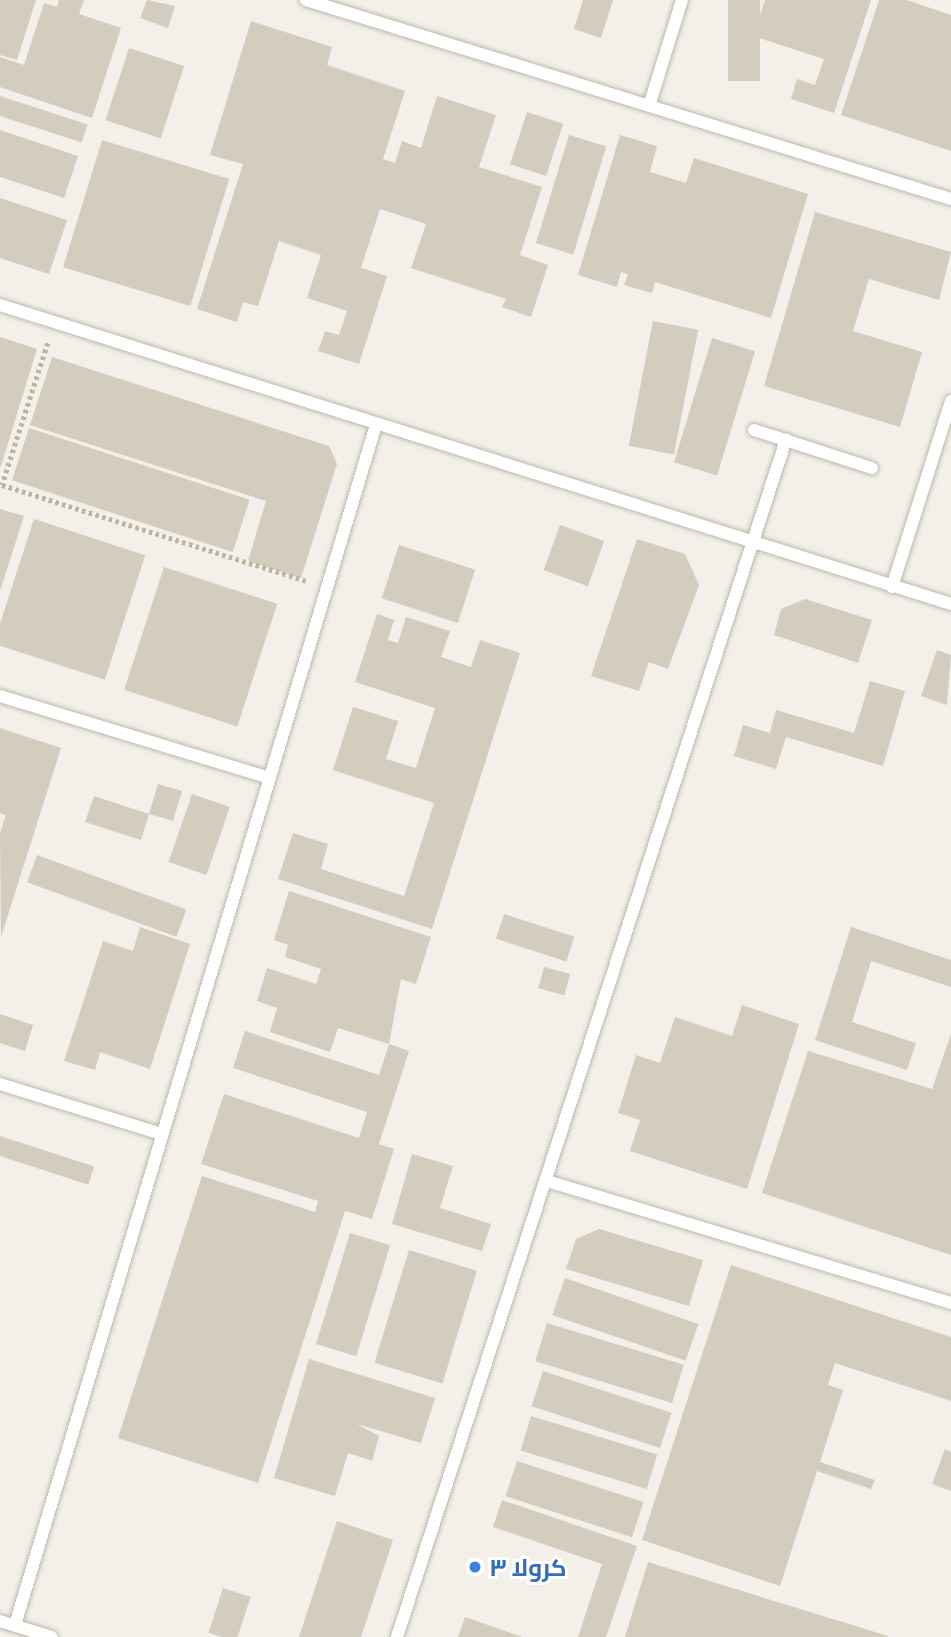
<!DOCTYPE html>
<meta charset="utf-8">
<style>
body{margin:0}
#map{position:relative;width:951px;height:1637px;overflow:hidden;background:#f2f0e9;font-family:Commissioner,Cairo,sans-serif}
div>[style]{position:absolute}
.building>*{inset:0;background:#d3ccbf;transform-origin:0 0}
.path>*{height:4.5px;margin-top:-2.25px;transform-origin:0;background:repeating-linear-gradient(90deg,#bdb49f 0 3.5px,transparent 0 7px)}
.roads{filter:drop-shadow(0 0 2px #bdb8ac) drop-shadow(0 0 2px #bdb8ac)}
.lane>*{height:12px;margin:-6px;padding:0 6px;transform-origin:6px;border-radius:6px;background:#fff}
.dots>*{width:19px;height:19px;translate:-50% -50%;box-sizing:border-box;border:4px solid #fff;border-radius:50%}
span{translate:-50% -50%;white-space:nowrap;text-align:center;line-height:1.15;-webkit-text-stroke:6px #fff;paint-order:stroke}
.shop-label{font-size:24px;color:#366cbe;font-weight:700}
.left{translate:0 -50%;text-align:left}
</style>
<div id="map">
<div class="building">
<div style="clip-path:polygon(0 0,36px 0,17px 60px,0 55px)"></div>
<div style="clip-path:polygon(59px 0,84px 0,79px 14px,121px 28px,92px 118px,0 87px,0 57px,24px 65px,44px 3px,57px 7px)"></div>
<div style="clip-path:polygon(147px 0,175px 6px,168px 28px,140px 18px)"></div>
<div style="clip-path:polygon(583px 0,613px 0,601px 38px,574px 29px)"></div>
<div style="left:728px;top:0;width:32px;height:81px"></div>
<div style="clip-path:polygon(765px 0,871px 0,834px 113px,791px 99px,797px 79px,815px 85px,824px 59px,753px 36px)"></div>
<div style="clip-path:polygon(879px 0,907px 0,951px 15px,951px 151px,841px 115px)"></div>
<div style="clip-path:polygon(251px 21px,332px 47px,327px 65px,405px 91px,383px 159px,395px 163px,402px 141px,421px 148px,437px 96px,496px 115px,479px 167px,542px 187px,520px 255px,548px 265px,531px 317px,502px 307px,506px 299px,411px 268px,426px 224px,380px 209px,361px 268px,387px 276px,359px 364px,318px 351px,325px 331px,339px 335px,347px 311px,307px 298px,321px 255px,279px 241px,258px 306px,243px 302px,237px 322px,197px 309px,243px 164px,210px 155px)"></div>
<div style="left:129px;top:48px;width:58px;height:76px;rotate:18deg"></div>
<div style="left:0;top:96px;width:92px;height:19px;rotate:18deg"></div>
<div style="left:527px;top:112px;width:38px;height:55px;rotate:18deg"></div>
<div style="clip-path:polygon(0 130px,78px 156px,64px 198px,0 177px)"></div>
<div style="left:569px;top:135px;width:39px;height:113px;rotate:17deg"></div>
<div style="clip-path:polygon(620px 135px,657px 146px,650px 172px,686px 183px,694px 158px,808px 194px,771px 318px,655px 282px,652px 293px,624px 285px,628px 274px,621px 272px,617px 287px,578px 275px)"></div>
<div style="left:102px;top:140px;width:133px;height:133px;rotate:17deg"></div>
<div style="clip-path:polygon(0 198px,67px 220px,49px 274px,0 258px)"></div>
<div style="clip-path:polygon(815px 212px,951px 252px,939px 300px,869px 279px,853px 331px,922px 352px,900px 427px,764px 386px)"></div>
<div style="left:653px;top:321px;width:46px;height:127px;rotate:11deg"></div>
<div style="clip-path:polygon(0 337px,37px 349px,1px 466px,0 466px)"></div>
<div style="left:712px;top:338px;width:45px;height:130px;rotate:17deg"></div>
<div style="clip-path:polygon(52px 357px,329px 446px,337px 464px,301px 578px,248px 561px,266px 501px,30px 425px)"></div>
<div style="left:29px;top:428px;width:232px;height:55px;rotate:18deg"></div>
<div style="clip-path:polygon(0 509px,24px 516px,1px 588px,0 588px)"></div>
<div style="left:34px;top:519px;width:117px;height:131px;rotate:18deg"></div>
<div style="left:560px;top:525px;width:47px;height:48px;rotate:20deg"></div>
<div style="clip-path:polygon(637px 539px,685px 554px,699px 585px,668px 669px,649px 662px,639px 691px,591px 676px)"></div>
<div style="left:399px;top:545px;width:80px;height:56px;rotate:18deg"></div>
<div style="left:164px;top:567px;width:119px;height:129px;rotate:18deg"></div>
<div style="clip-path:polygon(805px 599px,872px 620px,858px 663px,774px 635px,781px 609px)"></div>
<div style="clip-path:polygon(377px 614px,394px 620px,388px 640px,398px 643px,406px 617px,450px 631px,441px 657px,471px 667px,480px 640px,520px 653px,432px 929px,278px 879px,293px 833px,328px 844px,321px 869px,404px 896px,434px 803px,333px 770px,353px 707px,398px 721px,386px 759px,416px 768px,435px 708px,355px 682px)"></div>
<div style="clip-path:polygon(937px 650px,951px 655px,947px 705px,921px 696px)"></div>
<div style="clip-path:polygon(870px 681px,905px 691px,883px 766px,786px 737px,776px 769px,734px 756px,743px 725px,770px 733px,776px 710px,854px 733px)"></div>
<div style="clip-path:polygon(0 728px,61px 748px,1px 937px,0 833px,6px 815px,0 813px)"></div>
<div style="clip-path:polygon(158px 784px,182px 791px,173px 821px,149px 814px,141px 840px,85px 822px,94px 796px,149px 814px)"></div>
<div style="left:192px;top:794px;width:40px;height:72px;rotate:19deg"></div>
<div style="left:37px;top:855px;width:159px;height:29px;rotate:20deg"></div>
<div style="clip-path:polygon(289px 891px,431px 937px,416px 984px,401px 979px,389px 1044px,338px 1028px,330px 1052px,270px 1032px,277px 1008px,257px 1001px,267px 968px,316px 984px,321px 969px,285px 957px,288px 945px,274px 940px)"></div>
<div style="left:504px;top:914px;width:74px;height:26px;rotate:18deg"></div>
<div style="clip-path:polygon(140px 927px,190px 944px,150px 1069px,100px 1052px,95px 1070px,64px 1061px,103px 941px,133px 951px)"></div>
<div style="clip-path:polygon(851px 927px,951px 960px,951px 987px,871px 961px,852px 1022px,916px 1043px,907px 1070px,815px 1040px)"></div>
<div style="left:544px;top:967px;width:27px;height:22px;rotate:15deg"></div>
<div style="clip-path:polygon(742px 1005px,799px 1024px,747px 1189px,630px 1151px,640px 1120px,618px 1113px,636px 1055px,660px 1063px,675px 1017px,732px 1036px)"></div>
<div style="clip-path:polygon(0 1014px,33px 1025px,25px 1051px,0 1043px)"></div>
<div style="clip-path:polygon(245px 1031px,379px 1075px,389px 1044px,409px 1051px,379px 1144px,394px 1149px,372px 1219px,345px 1211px,258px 1483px,118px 1438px,202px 1176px,315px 1212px,318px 1201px,201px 1164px,224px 1094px,359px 1138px,367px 1112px,233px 1068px)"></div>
<div style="clip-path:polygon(951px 1034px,951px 1255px,762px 1193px,808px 1051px,932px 1089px)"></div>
<div style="left:0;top:1136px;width:99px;height:19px;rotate:18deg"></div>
<div style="clip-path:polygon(412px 1154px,453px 1166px,440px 1208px,491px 1224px,482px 1251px,392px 1224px)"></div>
<div style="clip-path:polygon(599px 1229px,703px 1260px,689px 1306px,566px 1269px,576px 1239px)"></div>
<div style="left:350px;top:1233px;width:42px;height:116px;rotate:17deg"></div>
<div style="left:409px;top:1250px;width:71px;height:118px;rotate:17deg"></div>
<div style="clip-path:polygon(731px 1265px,951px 1337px,951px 1401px,835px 1363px,828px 1385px,843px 1390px,820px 1462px,875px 1480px,871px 1489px,817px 1471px,780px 1586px,642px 1540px)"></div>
<div style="left:565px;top:1278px;width:141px;height:39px;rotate:19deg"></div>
<div style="left:547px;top:1323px;width:143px;height:40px;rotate:17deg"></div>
<div style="clip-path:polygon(309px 1359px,435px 1398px,421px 1443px,357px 1424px,379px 1436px,372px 1461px,348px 1453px,335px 1496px,274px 1478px)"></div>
<div style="left:543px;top:1371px;width:135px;height:37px;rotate:18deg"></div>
<div style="left:531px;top:1416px;width:132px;height:36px;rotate:17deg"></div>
<div style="clip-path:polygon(945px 1449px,951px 1452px,951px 1491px,932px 1484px)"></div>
<div style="left:517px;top:1461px;width:133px;height:37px;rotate:18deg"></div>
<div style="clip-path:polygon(502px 1500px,637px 1546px,606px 1637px,578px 1637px,602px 1564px,493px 1527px)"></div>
<div style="clip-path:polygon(337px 1521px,393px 1540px,361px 1637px,299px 1637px)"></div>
<div style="clip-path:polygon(648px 1562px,888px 1636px,888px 1637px,625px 1637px)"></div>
<div style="left:223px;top:1588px;width:29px;height:47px;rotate:18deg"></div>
<div style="clip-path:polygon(465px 1617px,522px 1637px,458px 1637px)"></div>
</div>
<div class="path">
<div style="left:48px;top:343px;width:149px;rotate:107.9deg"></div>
<div style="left:2px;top:485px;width:319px;rotate:17.5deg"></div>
</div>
<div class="roads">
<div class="lane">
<div style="left:306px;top:0;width:675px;rotate:17.15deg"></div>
<div style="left:649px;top:106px;width:111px;rotate:-72.7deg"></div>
<div style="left:0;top:305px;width:997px;rotate:17.45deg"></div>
<div style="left:754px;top:430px;width:124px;rotate:17.9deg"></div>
<div style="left:892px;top:587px;width:195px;rotate:-72.4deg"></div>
<div style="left:0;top:696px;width:282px;rotate:16.9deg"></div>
<div style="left:0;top:1084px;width:170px;rotate:17.2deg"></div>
<div style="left:547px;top:1181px;width:422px;rotate:16.8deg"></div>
<div style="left:0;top:1621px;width:54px;rotate:17.1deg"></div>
<div style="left:15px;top:1625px;width:1250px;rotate:-73.26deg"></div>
<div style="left:397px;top:1637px;width:1259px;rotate:-72deg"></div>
</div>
</div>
<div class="dots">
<div style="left:475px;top:1567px;background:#3f7fe0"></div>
</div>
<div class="shop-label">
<span class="left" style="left:489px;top:1567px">كرولا ٣</span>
</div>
</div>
